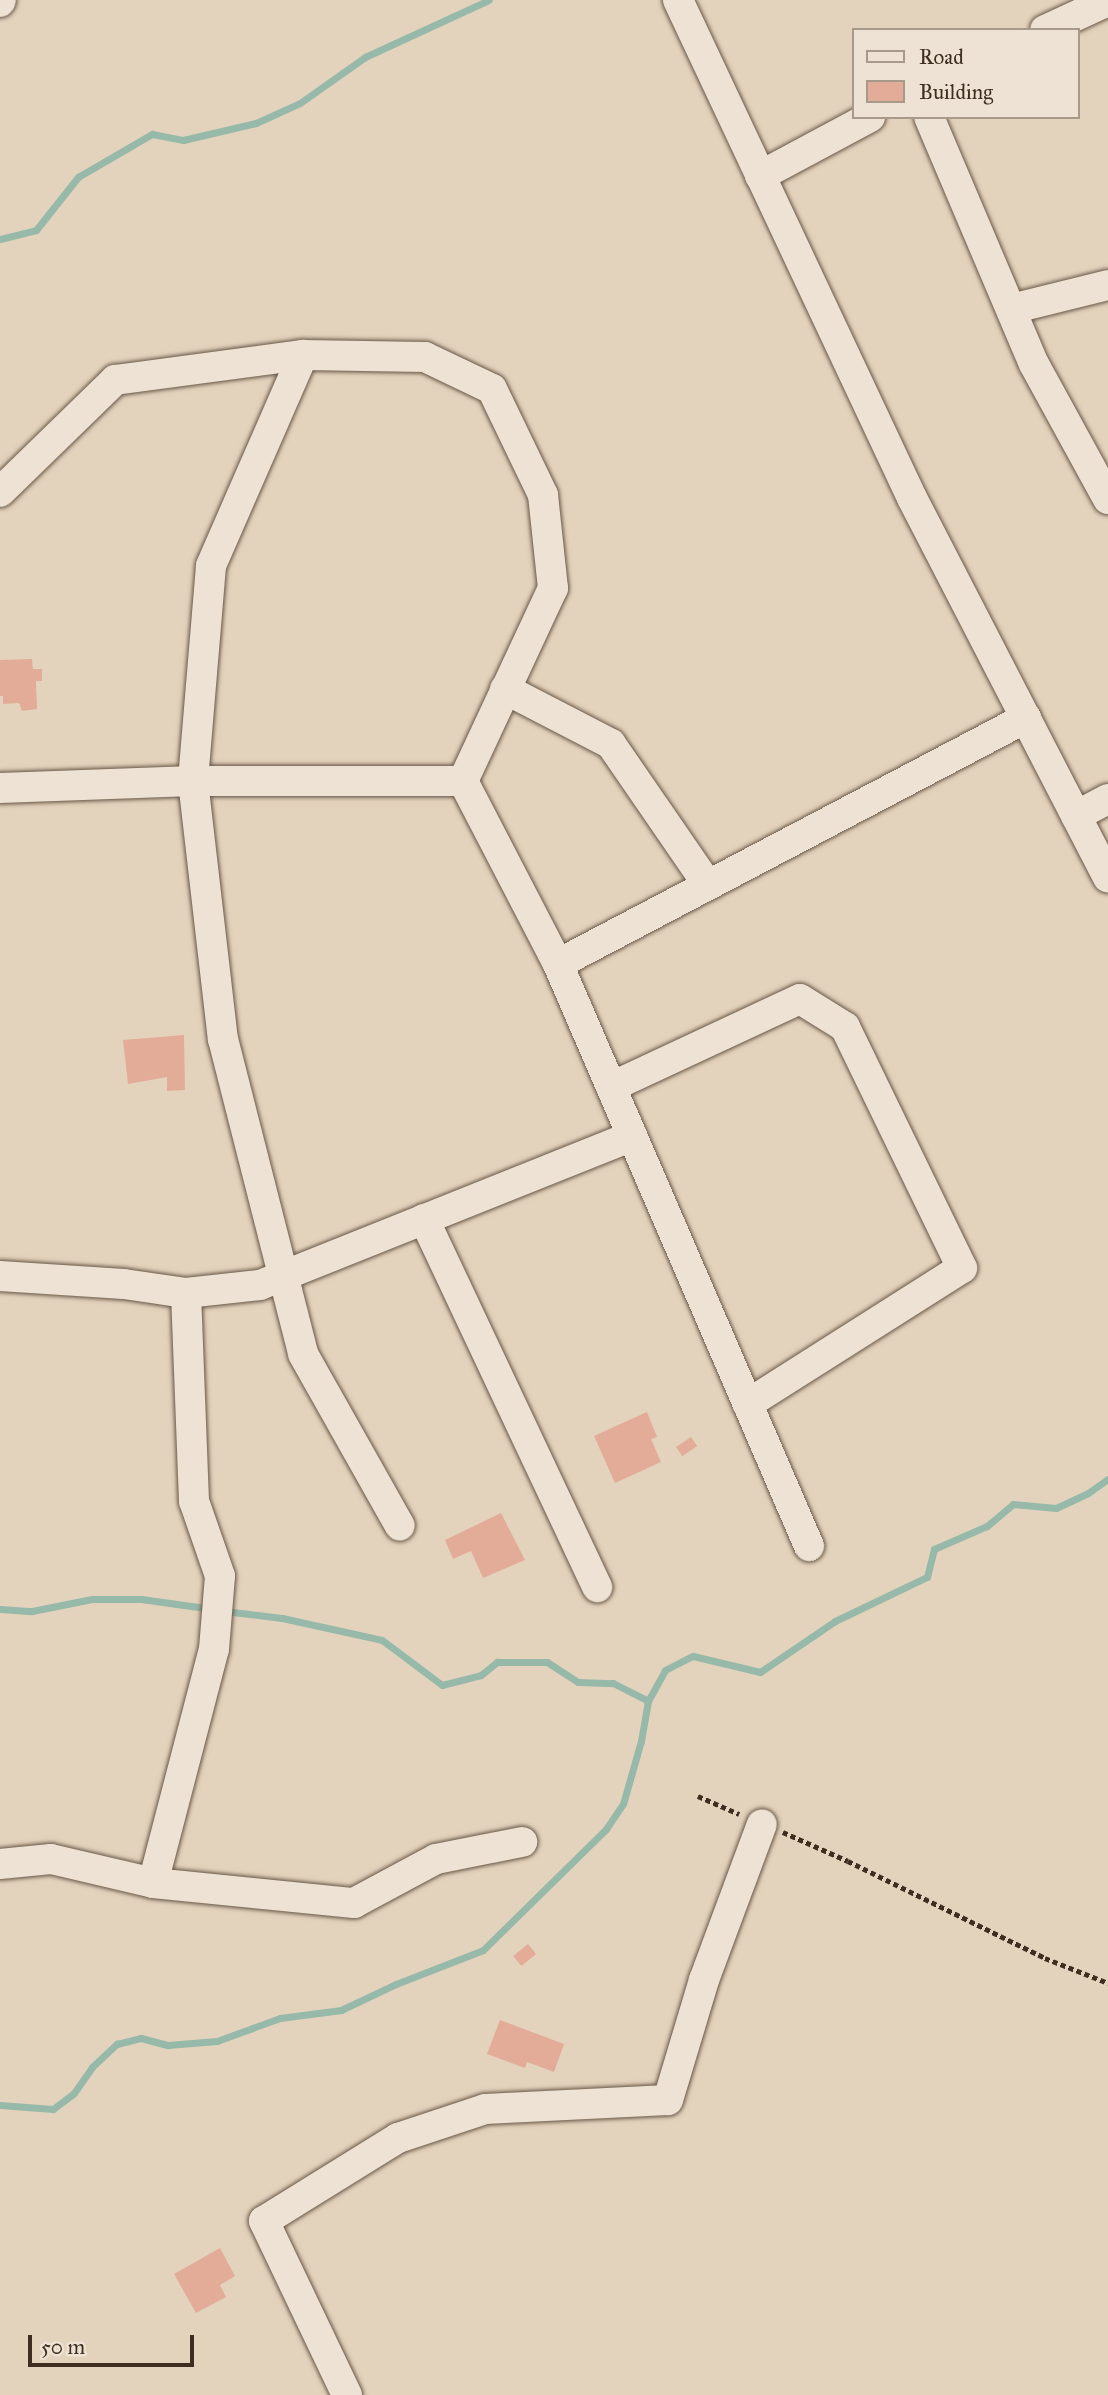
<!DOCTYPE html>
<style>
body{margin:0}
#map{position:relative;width:1108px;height:2395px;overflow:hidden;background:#e4d3bc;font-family:"IM FELL Great Primer",serif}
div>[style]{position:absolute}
.stream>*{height:7px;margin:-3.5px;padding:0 3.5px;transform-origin:3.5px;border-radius:3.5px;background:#97b9aa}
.building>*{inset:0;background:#e3ac98;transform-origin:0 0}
.path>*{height:4.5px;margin-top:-2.25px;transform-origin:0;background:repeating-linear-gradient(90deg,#3d2e20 0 5px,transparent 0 8.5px)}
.roads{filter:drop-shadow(0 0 2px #675747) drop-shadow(0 0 2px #675747)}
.minor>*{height:30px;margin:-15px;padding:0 15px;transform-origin:15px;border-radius:15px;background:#ede2d3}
span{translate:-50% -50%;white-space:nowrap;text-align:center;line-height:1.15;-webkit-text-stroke:6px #ede2d3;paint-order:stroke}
.legend{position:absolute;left:852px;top:28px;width:228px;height:91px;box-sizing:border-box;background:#ede2d3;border:2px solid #a79a8b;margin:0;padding:9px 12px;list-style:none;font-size:21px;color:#3d2e20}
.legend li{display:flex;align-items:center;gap:14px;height:35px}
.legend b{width:35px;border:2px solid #a79a8b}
.scale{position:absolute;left:28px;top:2335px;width:166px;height:32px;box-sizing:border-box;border:4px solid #3d2e20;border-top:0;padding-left:9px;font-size:21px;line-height:24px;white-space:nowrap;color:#3d2e20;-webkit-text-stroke:5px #ede2d3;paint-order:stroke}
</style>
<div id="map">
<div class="stream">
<div style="left:0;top:239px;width:37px;rotate:-14deg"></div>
<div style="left:36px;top:230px;width:68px;rotate:-51.6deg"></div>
<div style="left:78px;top:177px;width:86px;rotate:-30.2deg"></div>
<div style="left:152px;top:134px;width:32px;rotate:11deg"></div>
<div style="left:183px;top:140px;width:75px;rotate:-13.1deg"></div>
<div style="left:256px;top:123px;width:48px;rotate:-24.4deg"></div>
<div style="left:300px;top:103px;width:80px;rotate:-35.3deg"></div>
<div style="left:365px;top:57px;width:136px;rotate:-24.7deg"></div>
<div style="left:0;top:1609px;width:32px;rotate:4deg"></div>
<div style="left:32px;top:1611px;width:61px;rotate:-11.3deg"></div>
<div style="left:92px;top:1599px;width:49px"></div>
<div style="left:141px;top:1599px;width:72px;rotate:8deg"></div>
<div style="left:224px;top:1611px;width:58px;rotate:6.9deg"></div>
<div style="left:282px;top:1618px;width:102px;rotate:12.4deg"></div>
<div style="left:382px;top:1640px;width:75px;rotate:36.9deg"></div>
<div style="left:442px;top:1685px;width:40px;rotate:-14.4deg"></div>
<div style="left:481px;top:1675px;width:21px;rotate:-39deg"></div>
<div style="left:497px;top:1662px;width:50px"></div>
<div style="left:547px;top:1662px;width:37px;rotate:33deg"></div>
<div style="left:578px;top:1682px;width:35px;rotate:2deg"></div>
<div style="left:613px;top:1683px;width:39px;rotate:27deg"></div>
<div style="left:0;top:2105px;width:53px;rotate:4.3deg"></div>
<div style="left:53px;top:2109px;width:26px;rotate:-37deg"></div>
<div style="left:74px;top:2093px;width:32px;rotate:-55deg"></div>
<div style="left:92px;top:2067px;width:34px;rotate:-43deg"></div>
<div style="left:117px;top:2044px;width:25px;rotate:-14deg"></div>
<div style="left:141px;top:2038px;width:28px;rotate:15deg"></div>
<div style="left:168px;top:2045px;width:49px;rotate:-4.7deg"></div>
<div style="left:217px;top:2041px;width:67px;rotate:-20.1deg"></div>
<div style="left:280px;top:2018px;width:62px;rotate:-7.5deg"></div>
<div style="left:341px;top:2010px;width:61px;rotate:-25.3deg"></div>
<div style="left:396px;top:1984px;width:93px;rotate:-21.3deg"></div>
<div style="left:483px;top:1950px;width:173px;rotate:-44.5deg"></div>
<div style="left:606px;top:1829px;width:30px;rotate:-56deg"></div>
<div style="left:623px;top:1804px;width:66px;rotate:-74.1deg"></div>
<div style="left:641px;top:1741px;width:41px;rotate:-80.1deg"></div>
<div style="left:648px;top:1701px;width:35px;rotate:-61deg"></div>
<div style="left:665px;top:1670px;width:31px;rotate:-27deg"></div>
<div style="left:693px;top:1656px;width:69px;rotate:13.4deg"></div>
<div style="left:760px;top:1672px;width:91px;rotate:-34.2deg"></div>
<div style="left:835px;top:1621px;width:102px;rotate:-25.6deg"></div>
<div style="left:927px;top:1577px;width:29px;rotate:-76deg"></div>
<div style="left:934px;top:1549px;width:58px;rotate:-23.5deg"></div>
<div style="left:987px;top:1526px;width:34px;rotate:-40deg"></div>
<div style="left:1013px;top:1504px;width:43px;rotate:5.3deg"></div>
<div style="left:1056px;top:1508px;width:35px;rotate:-25deg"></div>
<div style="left:1088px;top:1493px;width:24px;rotate:-35deg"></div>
</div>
<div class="building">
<div style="clip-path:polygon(32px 659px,33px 669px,42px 669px,42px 681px,36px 681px,37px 709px,22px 711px,19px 703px,3px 704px,3px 696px,0 696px,0 660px)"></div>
<div style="clip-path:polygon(184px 1035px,185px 1090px,167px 1091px,167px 1077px,128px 1084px,123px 1040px)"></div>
<div style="clip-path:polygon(647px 1412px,657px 1437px,651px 1439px,661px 1462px,615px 1483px,594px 1436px)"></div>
<div style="left:691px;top:1437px;width:11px;height:18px;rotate:56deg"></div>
<div style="clip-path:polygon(501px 1513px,525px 1560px,483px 1578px,471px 1551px,453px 1559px,445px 1540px)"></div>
<div style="left:528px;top:1944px;width:13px;height:19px;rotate:51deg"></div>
<div style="clip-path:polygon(500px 2020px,564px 2044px,554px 2072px,527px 2062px,525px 2068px,487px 2054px)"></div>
<div style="clip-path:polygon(220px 2248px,235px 2276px,220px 2285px,226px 2297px,196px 2313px,174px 2274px)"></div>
</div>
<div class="path">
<div style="left:698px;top:1796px;width:45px;rotate:23.7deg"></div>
<div style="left:783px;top:1832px;width:71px;rotate:24deg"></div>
<div style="left:848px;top:1861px;width:220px;rotate:26.2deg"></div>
<div style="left:1045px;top:1958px;width:68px;rotate:21.6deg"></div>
</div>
<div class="roads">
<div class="minor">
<div style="left:678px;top:0;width:550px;rotate:64.83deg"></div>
<div style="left:912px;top:498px;width:427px;rotate:62.7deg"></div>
<div style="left:0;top:2px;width:2px;rotate:-63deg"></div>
<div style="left:1045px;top:30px;width:69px;rotate:-24.7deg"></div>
<div style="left:929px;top:117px;width:268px;rotate:67deg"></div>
<div style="left:1034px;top:364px;width:154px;rotate:61.3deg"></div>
<div style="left:760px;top:176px;width:125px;rotate:-28.2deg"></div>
<div style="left:1011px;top:309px;width:100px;rotate:-13.9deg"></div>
<div style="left:303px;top:355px;width:230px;rotate:113.6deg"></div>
<div style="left:211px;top:566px;width:216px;rotate:94.8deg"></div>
<div style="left:193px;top:781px;width:260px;rotate:83.4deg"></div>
<div style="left:223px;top:1039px;width:325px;rotate:75.7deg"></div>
<div style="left:303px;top:1354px;width:197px;rotate:60.6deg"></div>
<div style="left:0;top:492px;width:161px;rotate:-44.2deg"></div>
<div style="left:115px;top:380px;width:190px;rotate:-7.6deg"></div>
<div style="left:303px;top:355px;width:122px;rotate:0.9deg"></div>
<div style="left:425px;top:357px;width:74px;rotate:25.5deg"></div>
<div style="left:492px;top:389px;width:118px;rotate:64.3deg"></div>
<div style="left:543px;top:495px;width:94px;rotate:83.9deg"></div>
<div style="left:553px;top:588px;width:213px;rotate:115deg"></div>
<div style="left:505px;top:689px;width:119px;rotate:27.4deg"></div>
<div style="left:611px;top:744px;width:171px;rotate:55.5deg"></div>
<div style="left:0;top:788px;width:193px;rotate:-2.1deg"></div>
<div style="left:193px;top:781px;width:270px"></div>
<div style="left:463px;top:781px;width:206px;rotate:62.6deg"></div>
<div style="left:558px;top:964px;width:634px;rotate:66.67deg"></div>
<div style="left:1076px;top:816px;width:36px;rotate:-28deg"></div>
<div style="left:558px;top:964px;width:529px;rotate:-27.73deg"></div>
<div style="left:611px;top:1087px;width:208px;rotate:-25deg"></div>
<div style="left:800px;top:999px;width:53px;rotate:31.9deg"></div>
<div style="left:845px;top:1027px;width:268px;rotate:64.1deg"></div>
<div style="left:962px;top:1268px;width:254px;rotate:147.6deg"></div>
<div style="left:424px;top:1219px;width:407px;rotate:64.8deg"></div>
<div style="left:0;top:1276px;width:124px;rotate:3.7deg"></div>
<div style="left:124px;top:1284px;width:63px;rotate:8.3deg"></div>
<div style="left:186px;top:1293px;width:74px;rotate:-6.2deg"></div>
<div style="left:260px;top:1285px;width:401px;rotate:-21.8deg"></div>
<div style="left:0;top:1864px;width:51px;rotate:-5.6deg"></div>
<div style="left:51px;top:1859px;width:105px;rotate:13.2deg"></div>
<div style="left:153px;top:1883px;width:202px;rotate:5.7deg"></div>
<div style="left:354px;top:1903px;width:93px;rotate:-28.2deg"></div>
<div style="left:436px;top:1859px;width:88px;rotate:-11.2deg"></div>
<div style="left:153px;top:1883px;width:242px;rotate:-75.4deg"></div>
<div style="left:214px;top:1649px;width:73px;rotate:-85.3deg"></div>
<div style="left:220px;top:1576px;width:79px;rotate:-109.1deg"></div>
<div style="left:194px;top:1501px;width:208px;rotate:-92.2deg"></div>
<div style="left:347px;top:2395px;width:193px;rotate:-115.5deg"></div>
<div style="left:264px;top:2221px;width:158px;rotate:-31.8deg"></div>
<div style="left:398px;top:2138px;width:92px;rotate:-18.4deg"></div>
<div style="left:485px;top:2109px;width:183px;rotate:-2.8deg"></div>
<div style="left:668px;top:2100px;width:125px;rotate:-73.3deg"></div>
<div style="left:704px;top:1980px;width:166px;rotate:-69.6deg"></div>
</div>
</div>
<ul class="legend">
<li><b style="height:9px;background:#ede2d3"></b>Road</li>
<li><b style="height:19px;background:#e3ac98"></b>Building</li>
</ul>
<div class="scale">50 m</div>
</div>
